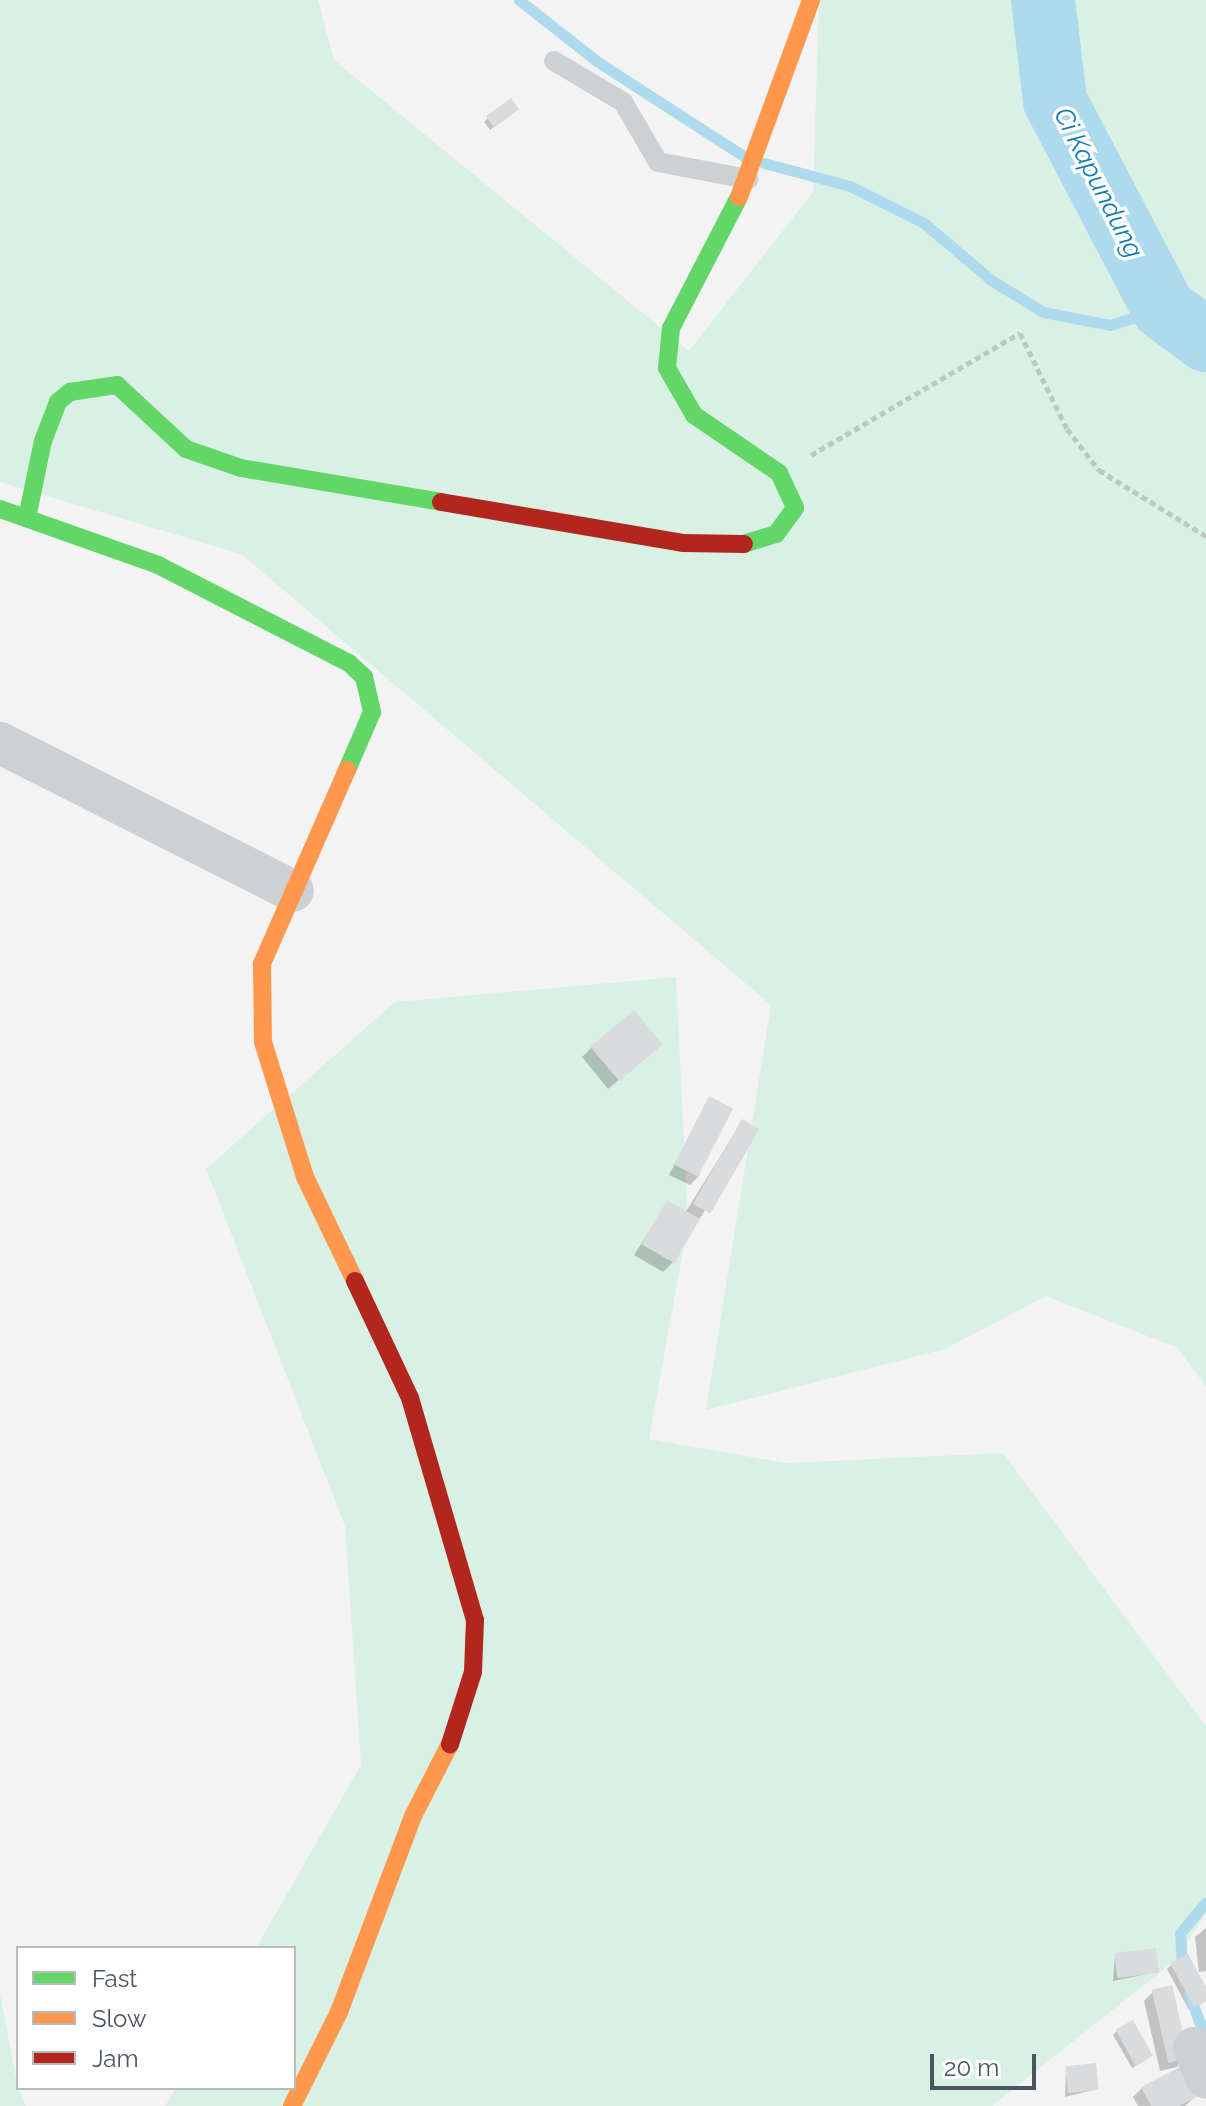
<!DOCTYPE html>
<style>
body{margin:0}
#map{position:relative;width:1206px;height:2106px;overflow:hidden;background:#f3f3f3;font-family:Raleway,sans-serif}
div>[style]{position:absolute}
.green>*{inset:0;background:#d9f1e5}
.shadow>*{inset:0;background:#0003}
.stream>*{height:11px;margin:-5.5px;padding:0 5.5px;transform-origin:5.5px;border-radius:5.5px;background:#aedaee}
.river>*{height:64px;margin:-32px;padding:0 32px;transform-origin:32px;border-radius:32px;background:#aedaee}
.building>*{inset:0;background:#dadbdd;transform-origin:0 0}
.path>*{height:5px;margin-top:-2.5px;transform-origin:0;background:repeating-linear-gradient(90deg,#bcc8c5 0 6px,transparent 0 10px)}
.lane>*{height:20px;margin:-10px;padding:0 10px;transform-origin:10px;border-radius:10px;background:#ced1d4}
.street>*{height:42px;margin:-21px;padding:0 21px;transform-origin:21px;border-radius:21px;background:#ced1d4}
.fast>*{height:18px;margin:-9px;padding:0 9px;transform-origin:9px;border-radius:9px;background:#63d668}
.slow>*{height:18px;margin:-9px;padding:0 9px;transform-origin:9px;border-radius:9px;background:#ff974d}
.jam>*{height:18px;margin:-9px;padding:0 9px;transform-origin:9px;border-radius:9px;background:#b3261e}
span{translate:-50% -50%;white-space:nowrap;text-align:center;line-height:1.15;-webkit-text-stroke:7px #fff;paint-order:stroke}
.water-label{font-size:26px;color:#0e7baf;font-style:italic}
.legend{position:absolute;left:16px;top:1946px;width:280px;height:144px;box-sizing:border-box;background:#fff;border:2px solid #b7babf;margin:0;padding:10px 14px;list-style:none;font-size:24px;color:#4a5360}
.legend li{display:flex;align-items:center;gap:16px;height:40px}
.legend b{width:40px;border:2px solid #b7babf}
.scale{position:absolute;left:930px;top:2054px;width:106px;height:36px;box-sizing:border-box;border:4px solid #4a5360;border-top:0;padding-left:10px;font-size:24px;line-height:28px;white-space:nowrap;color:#4a5360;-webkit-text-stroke:6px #fff;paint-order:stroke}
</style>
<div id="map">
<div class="green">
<div style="clip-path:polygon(0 0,318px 0,334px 60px,689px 351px,813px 192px,819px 0,1206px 0,1206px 1387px,1178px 1348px,1046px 1296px,945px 1349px,706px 1410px,771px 1005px,241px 554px,0 482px)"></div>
<div style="clip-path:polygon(676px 977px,688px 1223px,649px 1439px,786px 1463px,1003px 1453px,1206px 1726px,1206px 1914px,1174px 1961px,992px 2106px,165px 2106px,176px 2088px,294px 2088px,294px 1948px,256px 1948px,361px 1765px,345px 1526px,206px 1169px,395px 1002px)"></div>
<div style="clip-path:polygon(0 1993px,18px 2088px,26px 2106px,0 2106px)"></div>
</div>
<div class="shadow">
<div style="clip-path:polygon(513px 113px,490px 130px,484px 122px,488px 118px)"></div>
<div style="clip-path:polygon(591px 1048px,651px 1053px,608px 1089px,582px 1057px)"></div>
<div style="clip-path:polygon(710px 1099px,699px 1176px,690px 1185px,669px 1175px)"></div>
<div style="clip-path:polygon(742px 1121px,756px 1129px,672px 1263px,663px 1272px,634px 1255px,667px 1203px,685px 1213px)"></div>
<div style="clip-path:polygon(1206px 1928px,1206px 1971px,1199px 1972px,1195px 1937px)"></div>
<div style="clip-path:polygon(1115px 1955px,1157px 1972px,1113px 1981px)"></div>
<div style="clip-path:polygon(1171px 1965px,1206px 1991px,1206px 2001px,1189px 2010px,1167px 1969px)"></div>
<div style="clip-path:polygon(1153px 1992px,1186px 2057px,1177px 2067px,1160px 2071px,1144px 2001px)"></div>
<div style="clip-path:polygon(1206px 2020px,1206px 2061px,1197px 2026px)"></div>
<div style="clip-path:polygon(1117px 2031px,1147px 2059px,1132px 2068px,1113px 2035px)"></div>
<div style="clip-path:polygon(1066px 2069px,1097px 2089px,1065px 2097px)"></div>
<div style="clip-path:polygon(1142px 2088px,1196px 2096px,1185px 2106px,1138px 2106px,1133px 2097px)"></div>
</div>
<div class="stream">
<div style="left:519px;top:0;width:100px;rotate:38.1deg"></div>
<div style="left:598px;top:62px;width:179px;rotate:32.9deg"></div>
<div style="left:764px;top:163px;width:89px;rotate:15deg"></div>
<div style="left:850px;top:186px;width:83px;rotate:26.6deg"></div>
<div style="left:924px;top:223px;width:88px;rotate:40.4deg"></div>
<div style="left:991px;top:280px;width:61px;rotate:31.6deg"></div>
<div style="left:1043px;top:312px;width:68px;rotate:11deg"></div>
<div style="left:1110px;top:325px;width:56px;rotate:-17.8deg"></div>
<div style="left:1182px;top:1969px;width:36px;rotate:-93deg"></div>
<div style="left:1180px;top:1933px;width:40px;rotate:-50deg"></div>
<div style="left:1189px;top:1993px;width:51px;rotate:70.5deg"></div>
</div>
<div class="river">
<div style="left:1043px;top:0;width:102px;rotate:83.2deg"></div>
<div style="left:1055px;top:101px;width:233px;rotate:62.4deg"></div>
<div style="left:1163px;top:308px;width:54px;rotate:36.7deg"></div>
</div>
<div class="building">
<div style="left:511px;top:98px;width:14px;height:31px;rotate:54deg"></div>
<div style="left:634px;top:1010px;width:45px;height:57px;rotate:50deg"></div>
<div style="left:709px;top:1096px;width:27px;height:77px;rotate:27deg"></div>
<div style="left:742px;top:1119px;width:20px;height:98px;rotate:30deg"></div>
<div style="left:667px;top:1200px;width:38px;height:51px;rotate:30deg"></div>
<div style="left:1156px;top:1948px;width:25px;height:42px;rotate:83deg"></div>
<div style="clip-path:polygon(1188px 1954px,1206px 1987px,1206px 2001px,1194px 2007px,1170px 1963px)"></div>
<div style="left:1172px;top:1985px;width:75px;height:21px;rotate:77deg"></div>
<div style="left:1133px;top:2020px;width:41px;height:20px;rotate:61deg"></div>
<div style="left:1096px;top:2063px;width:27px;height:31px;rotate:84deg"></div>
<div style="clip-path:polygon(1184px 2065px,1199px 2096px,1179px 2106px,1151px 2106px,1141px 2087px)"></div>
</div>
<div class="path">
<div style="left:811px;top:455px;width:242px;rotate:-30.3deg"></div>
<div style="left:1020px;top:333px;width:107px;rotate:63.9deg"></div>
<div style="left:1067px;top:429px;width:52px;rotate:52deg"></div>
<div style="left:1099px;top:470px;width:126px;rotate:31.7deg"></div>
</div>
<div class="lane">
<div style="left:554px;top:61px;width:80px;rotate:30.7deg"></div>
<div style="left:623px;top:102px;width:69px;rotate:59.7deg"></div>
<div style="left:658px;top:162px;width:92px;rotate:10.7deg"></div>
</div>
<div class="street">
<div style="left:0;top:743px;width:328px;rotate:26.8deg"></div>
<div style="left:1194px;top:2048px;width:32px;rotate:68deg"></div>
</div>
<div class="fast">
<div style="left:739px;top:197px;width:148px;rotate:117.4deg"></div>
<div style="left:671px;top:328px;width:40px;rotate:95.7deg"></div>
<div style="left:667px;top:368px;width:54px;rotate:60.1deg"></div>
<div style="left:694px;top:415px;width:103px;rotate:34.3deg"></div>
<div style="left:779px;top:473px;width:38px;rotate:65deg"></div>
<div style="left:795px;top:508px;width:32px;rotate:126deg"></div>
<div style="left:776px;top:534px;width:34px;rotate:163deg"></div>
<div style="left:0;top:509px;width:168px;rotate:19.5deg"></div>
<div style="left:158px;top:565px;width:215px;rotate:27.2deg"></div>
<div style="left:349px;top:663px;width:21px;rotate:43deg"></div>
<div style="left:364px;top:677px;width:36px;rotate:77deg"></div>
<div style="left:372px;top:712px;width:63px;rotate:113.3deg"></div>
<div style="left:27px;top:518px;width:79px;rotate:-78.3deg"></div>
<div style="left:43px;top:441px;width:42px;rotate:-69deg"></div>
<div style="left:58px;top:402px;width:16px;rotate:-40deg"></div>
<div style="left:70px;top:392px;width:48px;rotate:-8.5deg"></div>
<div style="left:117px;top:385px;width:94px;rotate:42.8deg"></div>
<div style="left:186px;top:449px;width:58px;rotate:19.1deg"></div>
<div style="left:241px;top:468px;width:203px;rotate:9.6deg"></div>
</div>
<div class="slow">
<div style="left:739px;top:197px;width:210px;rotate:-69.9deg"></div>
<div style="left:347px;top:770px;width:212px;rotate:113.7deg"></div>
<div style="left:262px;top:964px;width:78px;rotate:89.3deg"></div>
<div style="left:263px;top:1042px;width:141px;rotate:72.7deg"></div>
<div style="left:305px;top:1177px;width:115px;rotate:64.3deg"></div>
<div style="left:292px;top:2106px;width:105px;rotate:-63.4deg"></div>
<div style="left:339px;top:2012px;width:210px;rotate:-69.3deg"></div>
<div style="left:413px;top:1816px;width:81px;rotate:-62.8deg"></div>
</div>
<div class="jam">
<div style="left:441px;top:502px;width:245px;rotate:9.6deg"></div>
<div style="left:683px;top:543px;width:61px;rotate:0.9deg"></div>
<div style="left:355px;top:1281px;width:129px;rotate:64.8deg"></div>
<div style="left:410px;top:1398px;width:231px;rotate:73.7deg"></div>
<div style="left:475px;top:1620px;width:52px;rotate:92.2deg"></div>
<div style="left:473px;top:1672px;width:76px;rotate:107.7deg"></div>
</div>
<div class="water-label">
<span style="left:1098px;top:183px;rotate:63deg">Ci Kapundung</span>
</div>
<ul class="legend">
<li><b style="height:10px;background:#63d668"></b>Fast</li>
<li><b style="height:10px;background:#ff974d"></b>Slow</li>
<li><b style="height:10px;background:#b3261e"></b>Jam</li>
</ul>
<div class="scale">20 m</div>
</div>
